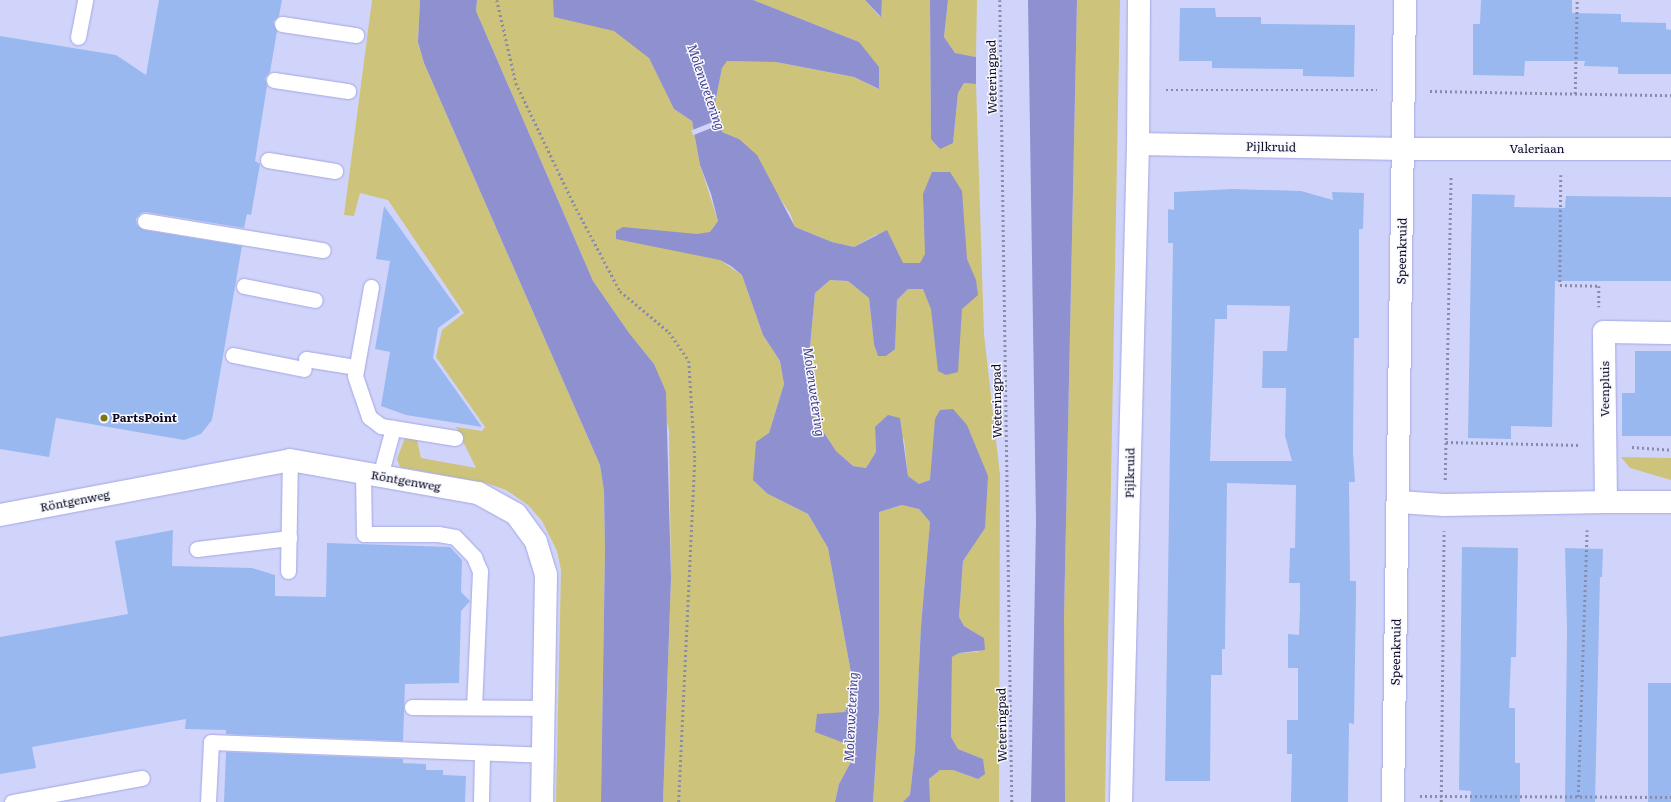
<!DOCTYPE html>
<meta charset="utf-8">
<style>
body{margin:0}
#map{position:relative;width:1671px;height:802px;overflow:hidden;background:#d1d4fa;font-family:Literata,serif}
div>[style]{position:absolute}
.green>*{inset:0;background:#cdc37b}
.water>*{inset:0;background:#8e90d0}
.pier>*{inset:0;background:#d1d4fa;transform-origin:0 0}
.building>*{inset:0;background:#99b8f0;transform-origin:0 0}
.path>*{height:2.5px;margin-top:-1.25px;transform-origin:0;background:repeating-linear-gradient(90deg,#898bab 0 2px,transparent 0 5px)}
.roads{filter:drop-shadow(0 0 1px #a4a7e4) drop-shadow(0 0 1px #a4a7e4)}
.service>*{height:15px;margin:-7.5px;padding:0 7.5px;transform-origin:7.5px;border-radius:7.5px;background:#fff}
.minor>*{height:22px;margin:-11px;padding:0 11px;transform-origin:11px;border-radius:11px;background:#fff}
.dots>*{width:11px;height:11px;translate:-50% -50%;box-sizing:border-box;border:2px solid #f7f8ff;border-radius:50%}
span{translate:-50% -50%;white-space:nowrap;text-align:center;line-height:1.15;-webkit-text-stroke:3px #f7f8ff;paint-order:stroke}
.street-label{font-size:12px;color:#0c0b21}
.poi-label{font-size:12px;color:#0c0b21;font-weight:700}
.left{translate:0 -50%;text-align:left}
.water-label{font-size:13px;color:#423e8b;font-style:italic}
</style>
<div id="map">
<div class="green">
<div style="clip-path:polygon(372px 0,420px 0,418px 42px,424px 63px,600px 465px,604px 491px,605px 549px,601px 802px,556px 802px,561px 570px,557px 551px,542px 521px,528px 505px,506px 490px,486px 483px,400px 467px,397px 459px,405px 438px,417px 440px,421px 458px,476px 468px,456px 427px,482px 431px,485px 427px,436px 357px,442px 330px,464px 313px,388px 200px,360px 193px,354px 216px,344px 215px)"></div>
<div style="clip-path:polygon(477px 0,625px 0,649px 58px,674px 109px,692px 121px,700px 165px,718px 221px,712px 229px,720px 260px,742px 275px,763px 335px,780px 361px,784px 384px,769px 433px,768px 494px,808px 514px,828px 548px,852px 678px,852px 697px,845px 712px,847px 744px,853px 758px,839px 784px,835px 802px,663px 802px,671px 578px,669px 431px,654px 364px,629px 333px,593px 281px,476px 11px)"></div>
<div style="clip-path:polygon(753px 0,865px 0,880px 17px,882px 0,930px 0,931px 139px,953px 143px,958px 93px,964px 83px,976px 84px,984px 334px,1000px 475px,999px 802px,930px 802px,928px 796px,929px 779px,940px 770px,953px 770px,978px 779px,983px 759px,958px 749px,951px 737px,952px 657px,959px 653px,978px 652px,984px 638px,964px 626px,959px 617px,963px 561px,973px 546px,933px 465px,930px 480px,919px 484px,908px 476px,904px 439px,875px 427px,876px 452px,866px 468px,853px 466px,836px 451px,811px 413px,807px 379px,815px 293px,830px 280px,848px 281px,869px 298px,874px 344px,895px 349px,897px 300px,908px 289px,877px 234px,854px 247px,832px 242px,795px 227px,790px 213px,739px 139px,722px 132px,714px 108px,722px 67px,727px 61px,776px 62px,854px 77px,878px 89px,859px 42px)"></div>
<div style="clip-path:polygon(948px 0,977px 0,976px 57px,955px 53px,944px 37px)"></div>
<div style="clip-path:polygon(1077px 0,1120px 0,1105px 802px,1063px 802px,1064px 618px)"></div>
<div style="clip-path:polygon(1621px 457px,1671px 458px,1671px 480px,1630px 468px)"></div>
<div style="clip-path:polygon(903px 505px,919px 509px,930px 522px,921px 626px,915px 751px,910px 796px,903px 802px,873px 802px,879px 712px,879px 512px)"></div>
</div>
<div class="water">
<div style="clip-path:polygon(420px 0,477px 0,476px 11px,593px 281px,629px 333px,654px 364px,666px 392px,671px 578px,663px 802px,601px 802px,605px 549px,604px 491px,600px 465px,424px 63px,418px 42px)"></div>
<div style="clip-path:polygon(553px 0,753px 0,859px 42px,879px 67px,879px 89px,854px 77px,776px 62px,727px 61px,722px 68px,714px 108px,722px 132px,739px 139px,757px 155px,795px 227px,832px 242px,854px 247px,887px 230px,903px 263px,920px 263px,925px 254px,923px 194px,932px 172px,950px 172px,962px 191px,967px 259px,976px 280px,978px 295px,962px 309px,958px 372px,946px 375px,938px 371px,931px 309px,923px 289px,908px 289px,897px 300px,895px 349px,886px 356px,878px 356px,874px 344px,869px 298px,848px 281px,830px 280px,815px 293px,807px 379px,811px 413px,836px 451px,853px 466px,866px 468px,876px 452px,875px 427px,888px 415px,900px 418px,908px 476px,919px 484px,930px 480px,935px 419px,940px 410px,953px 409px,967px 425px,988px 476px,985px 528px,963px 561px,959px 617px,964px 626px,984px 638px,985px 650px,959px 653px,952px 657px,951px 737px,958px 749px,983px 759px,985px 774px,978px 779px,953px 770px,940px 770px,929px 779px,930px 802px,903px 802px,910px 795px,915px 751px,921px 626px,930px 522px,919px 509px,902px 505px,879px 512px,879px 712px,873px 802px,835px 802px,839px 784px,853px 758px,847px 744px,815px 732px,817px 714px,845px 712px,852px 697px,852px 678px,828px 548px,808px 514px,768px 494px,753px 480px,756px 442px,769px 433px,784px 384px,780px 361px,763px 335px,742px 275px,731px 266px,720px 260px,616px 239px,616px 231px,623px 227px,697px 234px,710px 232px,718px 221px,711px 194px,700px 165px,692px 121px,674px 109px,649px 58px,614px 31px,554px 17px)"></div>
<div style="clip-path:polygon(865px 0,882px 0,881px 17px)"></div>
<div style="clip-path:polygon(930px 0,948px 0,944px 37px,955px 53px,976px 57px,976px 84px,964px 83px,958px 93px,953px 143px,940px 149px,931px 139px)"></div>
<div style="clip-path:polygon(1028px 0,1077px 0,1064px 618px,1065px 802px,1031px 802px,1036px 521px)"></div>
</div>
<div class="pier">
<div style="left:720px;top:119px;width:5px;height:31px;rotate:68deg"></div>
</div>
<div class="building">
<div style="clip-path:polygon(159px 0,282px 0,279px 16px,273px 22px,277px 31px,270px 72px,265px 78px,267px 86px,255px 161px,260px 164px,251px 215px,247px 214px,244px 228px,146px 212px,141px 213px,136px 219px,137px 225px,144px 230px,242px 246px,212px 420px,201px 434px,184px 440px,56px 418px,49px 457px,0 449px,0 36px,116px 55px,146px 75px)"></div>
<div style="clip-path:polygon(1481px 0,1572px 0,1572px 13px,1621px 14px,1621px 22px,1666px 23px,1666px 29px,1671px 30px,1671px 74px,1618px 74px,1618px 67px,1584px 66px,1585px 61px,1525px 61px,1524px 76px,1473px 75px,1473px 24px,1480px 24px)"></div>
<div style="clip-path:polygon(1180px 8px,1215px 8px,1216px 17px,1261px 17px,1261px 24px,1355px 25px,1354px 77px,1303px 76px,1303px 69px,1212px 68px,1212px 61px,1179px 61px)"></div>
<div style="clip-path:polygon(evenodd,1233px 189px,1301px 191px,1333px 200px,1332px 192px,1364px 193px,1363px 229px,1359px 229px,1359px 338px,1354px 338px,1353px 452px,1355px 482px,1349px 482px,1350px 581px,1356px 581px,1356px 596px,1354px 724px,1349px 723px,1348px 802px,1291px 802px,1292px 754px,1287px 754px,1287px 720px,1298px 720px,1298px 668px,1288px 668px,1288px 634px,1299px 635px,1300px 609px,1300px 583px,1289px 583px,1290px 548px,1295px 548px,1296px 485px,1227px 483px,1225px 649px,1222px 649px,1222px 675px,1211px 675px,1210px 781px,1165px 781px,1173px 243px,1168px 243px,1168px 209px,1174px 210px,1174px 192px,1233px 189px,1227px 305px,1290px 306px,1287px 351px,1263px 351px,1262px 388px,1286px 388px,1285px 436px,1292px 461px,1210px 461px,1215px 319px,1227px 319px,1227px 305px)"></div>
<div style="clip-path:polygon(1472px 194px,1515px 195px,1514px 207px,1565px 208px,1566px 196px,1671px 197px,1671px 281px,1555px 281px,1552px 427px,1511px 426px,1511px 439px,1468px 438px)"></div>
<div style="clip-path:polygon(384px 206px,460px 312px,438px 328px,433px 358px,482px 427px,406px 415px,381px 406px,390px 352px,375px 349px,390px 261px,376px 259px)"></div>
<div style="clip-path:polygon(1635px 351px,1671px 351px,1671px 436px,1622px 436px,1622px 393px,1635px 393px)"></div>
<div style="clip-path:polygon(173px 530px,172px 566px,252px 568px,275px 575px,275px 596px,326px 597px,327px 543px,450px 547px,462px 560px,461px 592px,470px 601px,461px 611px,459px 683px,405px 684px,403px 741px,226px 734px,226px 730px,185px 729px,186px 719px,32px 747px,36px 768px,0 774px,0 637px,128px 614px,115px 541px)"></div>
<div style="clip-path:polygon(1462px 547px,1518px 548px,1516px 657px,1511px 657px,1509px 708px,1515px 708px,1515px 763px,1520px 763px,1520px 802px,1470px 802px,1471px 791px,1459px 790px)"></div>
<div style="clip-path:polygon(1565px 548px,1603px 549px,1602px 577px,1600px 577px,1595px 802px,1565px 802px,1567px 630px)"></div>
<div style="left:1671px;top:683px;width:119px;height:23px;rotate:90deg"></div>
<div style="clip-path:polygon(226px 752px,403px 759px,403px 763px,426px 764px,426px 770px,443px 770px,443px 775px,466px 776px,465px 802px,224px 802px)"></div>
</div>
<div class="path">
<div style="left:497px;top:0;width:85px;rotate:77.1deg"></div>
<div style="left:516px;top:83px;width:134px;rotate:64.4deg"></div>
<div style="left:574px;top:204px;width:98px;rotate:62.1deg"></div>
<div style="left:620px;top:291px;width:64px;rotate:39.9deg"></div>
<div style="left:669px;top:332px;width:35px;rotate:55deg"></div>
<div style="left:689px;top:361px;width:99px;rotate:86.5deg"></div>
<div style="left:695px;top:460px;width:342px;rotate:92.7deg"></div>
<div style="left:1000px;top:0;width:802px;rotate:89.14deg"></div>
<div style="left:1166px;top:90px;width:211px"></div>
<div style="left:1430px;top:91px;width:241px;rotate:1deg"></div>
<div style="left:1575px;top:94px;width:94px;rotate:-88.8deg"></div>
<div style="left:1561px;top:175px;width:110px;rotate:90.5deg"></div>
<div style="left:1560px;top:285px;width:39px;rotate:1deg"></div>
<div style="left:1599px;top:286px;width:21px;rotate:90deg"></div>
<div style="left:1446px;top:442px;width:133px;rotate:1.3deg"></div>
<div style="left:1632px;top:447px;width:39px;rotate:4deg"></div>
<div style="left:1445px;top:480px;width:305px;rotate:-88.9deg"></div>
<div style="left:1420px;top:796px;width:251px;rotate:0.2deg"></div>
<div style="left:1578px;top:797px;width:267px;rotate:-88.1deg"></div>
<div style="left:1441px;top:802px;width:271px;rotate:-89.4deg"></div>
</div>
<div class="roads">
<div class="service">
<div style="left:282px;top:24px;width:75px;rotate:8.5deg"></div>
<div style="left:78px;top:37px;width:38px;rotate:-79deg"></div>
<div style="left:274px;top:80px;width:75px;rotate:8.5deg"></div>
<div style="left:268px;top:160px;width:68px;rotate:9.3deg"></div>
<div style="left:145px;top:221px;width:180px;rotate:9.3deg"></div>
<div style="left:244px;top:286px;width:72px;rotate:11.2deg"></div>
<div style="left:371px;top:287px;width:90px;rotate:100.2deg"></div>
<div style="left:355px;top:376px;width:43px;rotate:71.1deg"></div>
<div style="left:369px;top:417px;width:15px;rotate:37deg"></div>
<div style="left:381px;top:426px;width:75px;rotate:9.2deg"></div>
<div style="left:233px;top:355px;width:72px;rotate:11.2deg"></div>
<div style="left:306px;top:359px;width:51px;rotate:9.1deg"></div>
<div style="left:363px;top:473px;width:61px;rotate:89.1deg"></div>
<div style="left:364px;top:534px;width:74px"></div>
<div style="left:438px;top:534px;width:17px;rotate:10deg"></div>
<div style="left:455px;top:537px;width:28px;rotate:46deg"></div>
<div style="left:474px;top:557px;width:15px;rotate:67deg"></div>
<div style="left:480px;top:571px;width:136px;rotate:92.5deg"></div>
<div style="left:380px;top:476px;width:50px;rotate:-74.8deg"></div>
<div style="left:197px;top:549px;width:93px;rotate:-6.8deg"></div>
<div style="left:288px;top:571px;width:111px;rotate:-89deg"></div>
<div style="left:412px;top:707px;width:132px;rotate:0.4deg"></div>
<div style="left:12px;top:802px;width:132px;rotate:-10.5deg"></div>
<div style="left:208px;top:802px;width:60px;rotate:-87.1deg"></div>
<div style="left:211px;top:742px;width:331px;rotate:2.2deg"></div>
<div style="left:481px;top:802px;width:49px;rotate:-88.8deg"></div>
</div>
<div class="minor">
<div style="left:1138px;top:144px;width:265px;rotate:1.1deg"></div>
<div style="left:1403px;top:149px;width:268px"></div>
<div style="left:1399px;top:502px;width:45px;rotate:3.8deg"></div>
<div style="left:1444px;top:505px;width:162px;rotate:-1.1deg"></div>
<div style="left:1606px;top:502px;width:170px;rotate:-90.7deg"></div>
<div style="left:1604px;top:332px;width:67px;rotate:0.9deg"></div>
<div style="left:1606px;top:502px;width:65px"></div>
<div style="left:0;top:515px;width:295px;rotate:-10.7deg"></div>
<div style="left:290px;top:460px;width:191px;rotate:10deg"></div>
<div style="left:478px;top:493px;width:43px;rotate:28.9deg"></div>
<div style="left:516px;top:514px;width:34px;rotate:54deg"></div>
<div style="left:536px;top:542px;width:34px;rotate:73deg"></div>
<div style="left:546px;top:575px;width:227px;rotate:91deg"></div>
<div style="left:1121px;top:802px;width:658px;rotate:-88.52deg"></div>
<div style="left:1138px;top:144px;width:144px;rotate:-89.6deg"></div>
<div style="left:1393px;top:802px;width:802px;rotate:-89.14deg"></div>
</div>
</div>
<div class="dots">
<div style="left:104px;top:418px;background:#807416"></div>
</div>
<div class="street-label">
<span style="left:992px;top:77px;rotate:-91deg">Weteringpad</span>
<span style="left:1271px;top:147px;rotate:1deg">Pijlkruid</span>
<span style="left:1537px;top:149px">Valeriaan</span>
<span style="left:1402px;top:251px;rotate:-89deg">Speenkruid</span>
<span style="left:1605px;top:389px;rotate:-90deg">Veenpluis</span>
<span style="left:997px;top:401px;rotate:-91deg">Weteringpad</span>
<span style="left:1130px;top:473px;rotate:-89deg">Pijlkruid</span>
<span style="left:406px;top:481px;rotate:10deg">Röntgenweg</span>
<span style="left:75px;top:501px;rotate:-11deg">Röntgenweg</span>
<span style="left:1396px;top:652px;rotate:-89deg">Speenkruid</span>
<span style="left:1002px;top:725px;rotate:-91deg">Weteringpad</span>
</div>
<div class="poi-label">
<span class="left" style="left:112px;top:418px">PartsPoint</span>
</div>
<div class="water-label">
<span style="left:706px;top:87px;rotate:71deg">Molenwetering</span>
<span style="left:814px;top:392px;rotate:82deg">Molenwetering</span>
<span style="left:851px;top:717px;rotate:-87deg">Molenwetering</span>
</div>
</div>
